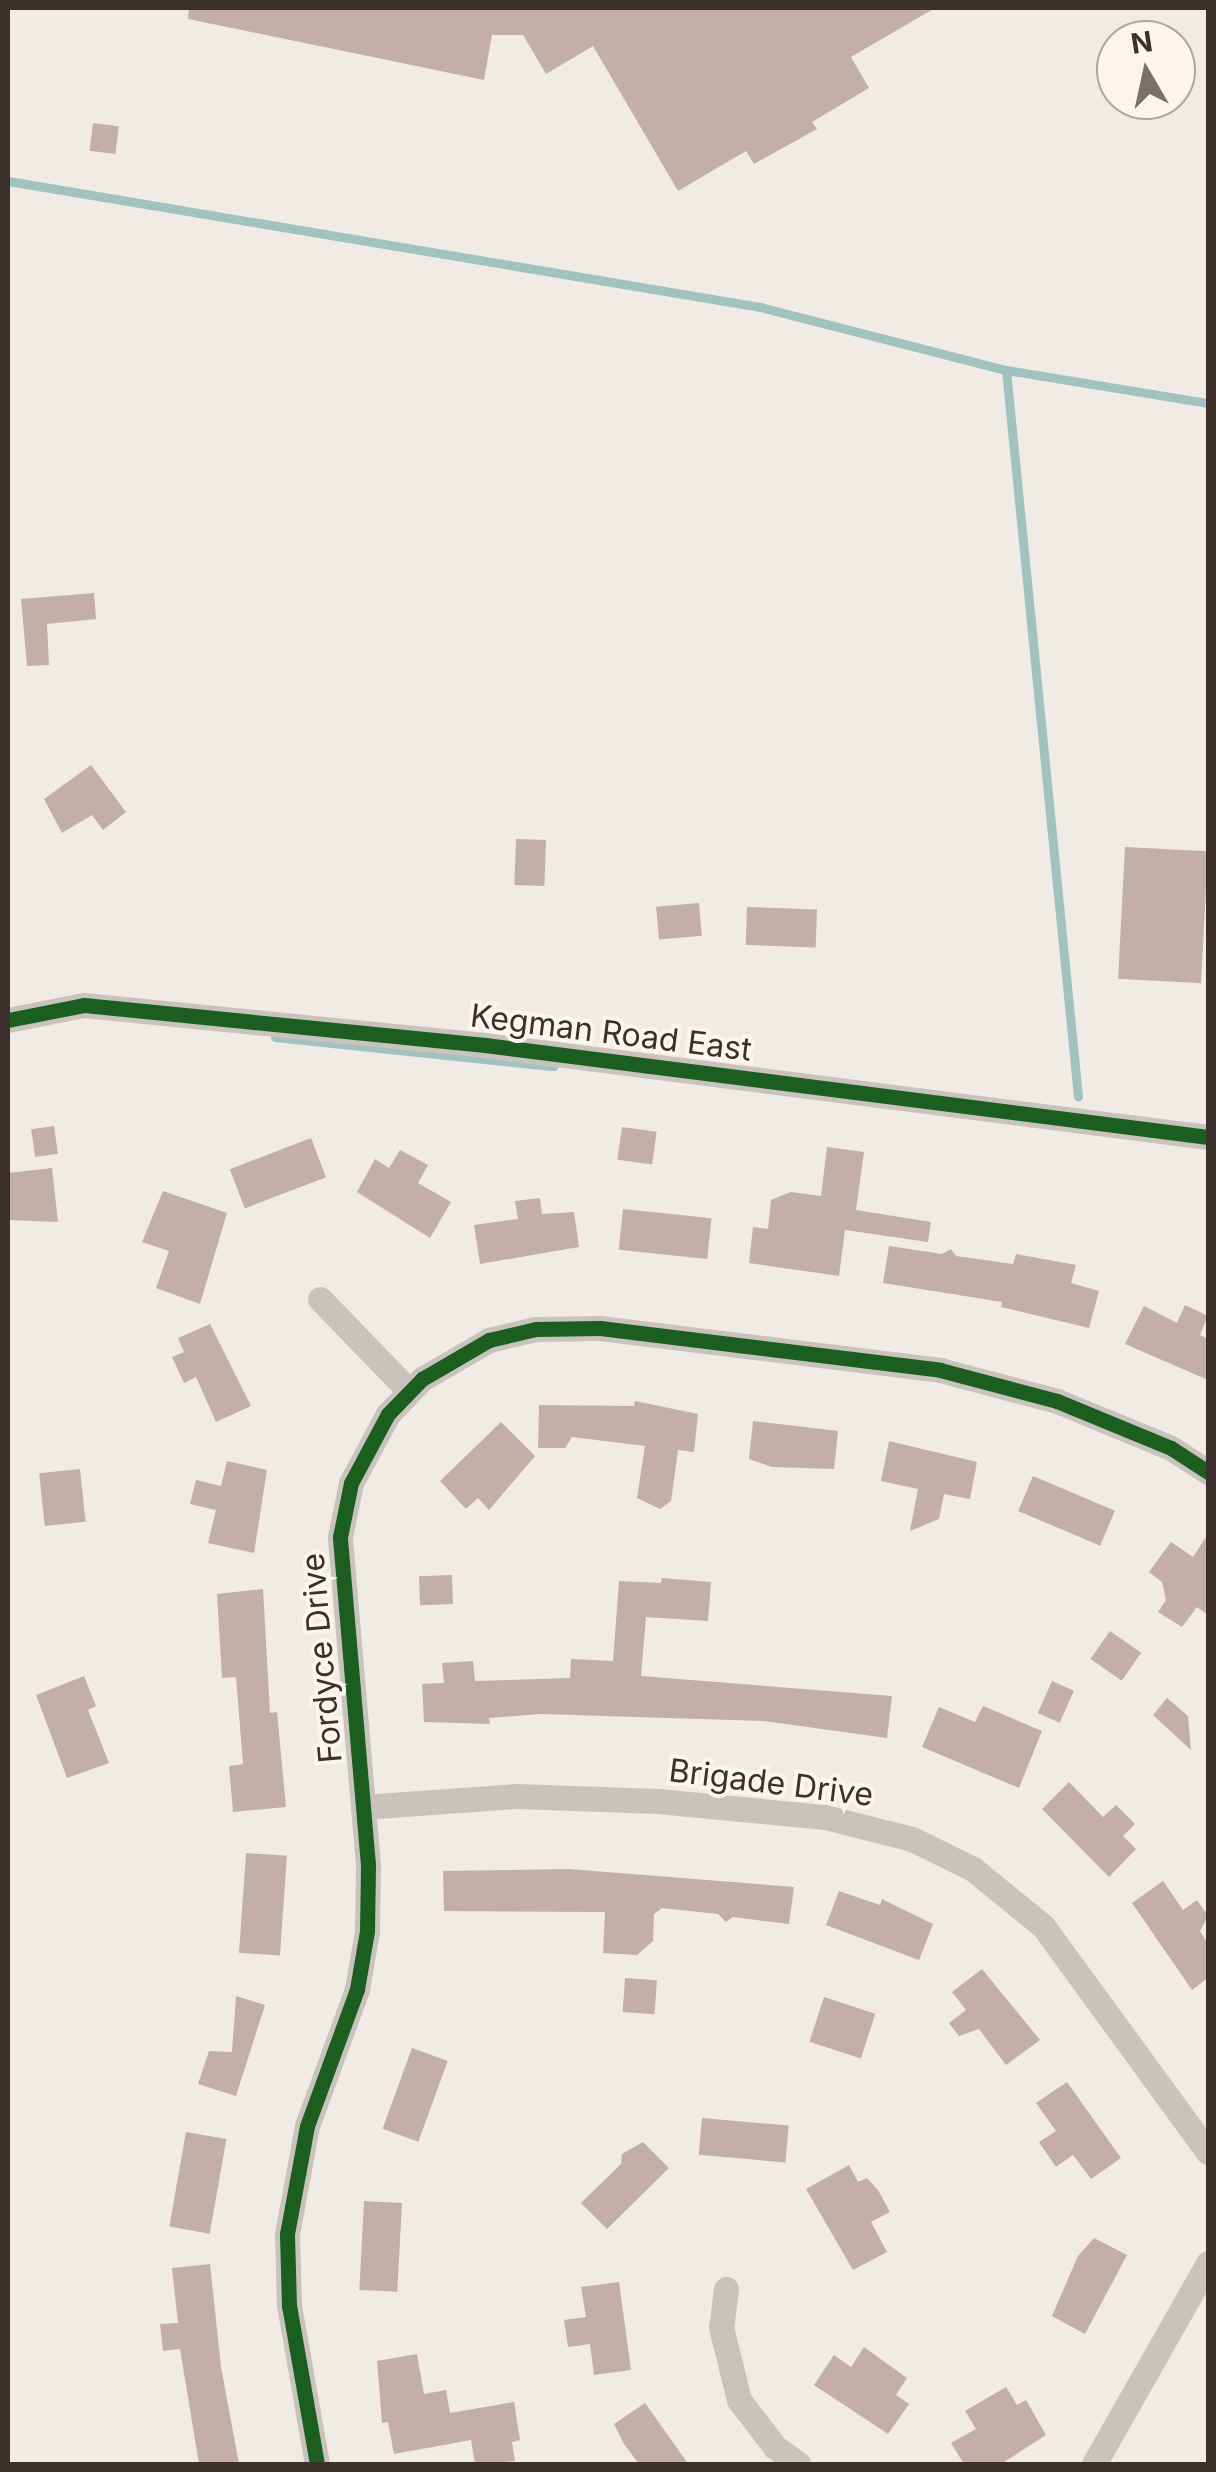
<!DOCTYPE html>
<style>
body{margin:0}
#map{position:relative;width:1216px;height:2472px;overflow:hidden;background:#f0ebe5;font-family:Inter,sans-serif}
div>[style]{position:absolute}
.stream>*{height:9px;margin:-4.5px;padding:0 4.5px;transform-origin:4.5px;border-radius:4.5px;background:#a1c2c1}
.building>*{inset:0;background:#c3afa7;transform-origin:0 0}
.street>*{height:25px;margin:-12.5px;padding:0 12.5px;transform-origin:12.5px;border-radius:12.5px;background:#c9c3be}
.cycleway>*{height:15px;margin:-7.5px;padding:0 7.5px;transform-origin:7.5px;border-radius:7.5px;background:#1b5e20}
span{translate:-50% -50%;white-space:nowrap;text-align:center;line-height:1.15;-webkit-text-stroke:8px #fbf5ee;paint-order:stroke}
.street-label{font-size:32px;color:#3b302b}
.frame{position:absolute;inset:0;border:10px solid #3b302b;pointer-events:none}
.north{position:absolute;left:1096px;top:20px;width:100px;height:100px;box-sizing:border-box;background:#fbf5ee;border:2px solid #aea6a0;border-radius:50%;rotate:351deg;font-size:28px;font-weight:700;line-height:40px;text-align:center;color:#3b302b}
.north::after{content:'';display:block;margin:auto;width:35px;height:45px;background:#7a716c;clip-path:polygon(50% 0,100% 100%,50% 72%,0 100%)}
</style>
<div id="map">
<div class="stream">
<div style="left:8px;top:181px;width:762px;rotate:9.51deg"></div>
<div style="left:760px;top:307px;width:254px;rotate:14.4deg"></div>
<div style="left:1006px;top:370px;width:205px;rotate:9.3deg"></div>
<div style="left:1006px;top:370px;width:730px;rotate:84.34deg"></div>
<div style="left:275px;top:1037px;width:280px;rotate:6deg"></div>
</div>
<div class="building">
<div style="clip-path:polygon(189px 8px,935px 8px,851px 57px,869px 88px,812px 122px,817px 129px,754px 164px,746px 151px,678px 191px,593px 46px,546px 74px,523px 35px,492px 35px,484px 80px,188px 19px)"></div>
<div style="left:93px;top:123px;width:26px;height:28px;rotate:7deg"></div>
<div style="clip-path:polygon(94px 593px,96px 619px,47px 624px,49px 665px,27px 666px,21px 599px)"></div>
<div style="clip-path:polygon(91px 765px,126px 812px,103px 830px,92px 815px,62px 833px,44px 799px)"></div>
<div style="left:516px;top:839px;width:30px;height:46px;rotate:2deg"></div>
<div style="left:1125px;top:847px;width:83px;height:132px;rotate:3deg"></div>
<div style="left:699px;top:903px;width:33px;height:43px;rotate:85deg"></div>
<div style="left:747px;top:907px;width:70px;height:38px;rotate:2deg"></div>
<div style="left:54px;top:1126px;width:28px;height:23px;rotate:82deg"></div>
<div style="left:622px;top:1127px;width:35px;height:33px;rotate:8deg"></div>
<div style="left:311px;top:1138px;width:42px;height:87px;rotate:69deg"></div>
<div style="clip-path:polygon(827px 1147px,864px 1152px,856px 1210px,931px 1222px,928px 1242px,845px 1230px,839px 1276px,749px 1263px,753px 1227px,768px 1229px,771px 1200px,791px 1192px,821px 1196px)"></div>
<div style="clip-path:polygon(400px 1150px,428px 1165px,418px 1183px,451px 1202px,430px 1238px,357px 1192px,375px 1159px,389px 1168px)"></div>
<div style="clip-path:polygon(52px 1168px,58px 1222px,8px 1220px,8px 1173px)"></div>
<div style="clip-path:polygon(163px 1191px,227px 1213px,200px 1304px,156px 1288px,169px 1251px,142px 1242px)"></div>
<div style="clip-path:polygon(540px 1198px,542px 1214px,574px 1212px,579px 1247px,480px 1264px,474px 1225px,518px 1219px,515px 1201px)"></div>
<div style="left:623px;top:1209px;width:89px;height:41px;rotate:6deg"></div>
<div style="clip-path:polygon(889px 1246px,942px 1254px,951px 1249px,956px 1256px,1013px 1264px,1016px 1254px,1076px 1265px,1071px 1283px,1099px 1291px,1089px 1328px,1001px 1307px,1002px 1302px,883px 1283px)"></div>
<div style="clip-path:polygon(1185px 1305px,1208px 1316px,1200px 1335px,1208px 1339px,1208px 1380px,1125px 1344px,1144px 1306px,1177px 1323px)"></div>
<div style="clip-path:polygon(210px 1324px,251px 1406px,216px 1422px,196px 1377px,184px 1383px,172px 1357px,184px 1352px,178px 1338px)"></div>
<div style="clip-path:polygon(635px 1401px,698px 1414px,694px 1452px,678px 1450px,671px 1501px,660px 1509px,637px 1498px,645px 1446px,572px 1437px,565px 1448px,538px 1448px,539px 1405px,634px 1406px)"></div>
<div style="clip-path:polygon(753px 1421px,838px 1431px,834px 1469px,772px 1467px,749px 1459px)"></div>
<div style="clip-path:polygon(501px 1422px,535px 1456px,489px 1510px,478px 1498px,466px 1509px,440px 1481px)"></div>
<div style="clip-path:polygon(889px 1441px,977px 1462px,970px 1499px,944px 1494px,939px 1519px,910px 1531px,918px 1489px,881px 1481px)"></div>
<div style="clip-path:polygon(227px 1461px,267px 1470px,254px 1553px,208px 1543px,216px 1510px,190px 1504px,196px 1480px,221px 1486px)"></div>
<div style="left:80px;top:1469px;width:53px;height:41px;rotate:84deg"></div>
<div style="left:1033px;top:1476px;width:89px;height:38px;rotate:23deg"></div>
<div style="clip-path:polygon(1208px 1534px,1208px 1615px,1197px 1607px,1182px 1627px,1158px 1612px,1166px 1600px,1162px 1582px,1149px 1572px,1171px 1542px,1193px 1557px)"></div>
<div style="left:452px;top:1575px;width:29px;height:33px;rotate:88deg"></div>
<div style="clip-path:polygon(662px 1578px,711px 1582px,708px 1621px,646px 1617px,641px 1676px,892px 1696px,887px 1738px,764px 1721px,541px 1714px,489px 1718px,490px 1724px,424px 1722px,422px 1684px,444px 1683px,442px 1663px,473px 1661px,475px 1681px,570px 1678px,571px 1659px,613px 1661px,619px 1581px,661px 1583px)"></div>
<div style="clip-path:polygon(263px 1589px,270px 1713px,277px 1712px,286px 1807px,233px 1812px,229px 1766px,243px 1764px,236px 1677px,222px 1678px,217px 1594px)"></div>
<div style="left:1110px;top:1631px;width:38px;height:34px;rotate:35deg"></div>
<div style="clip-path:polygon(84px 1676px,96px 1706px,88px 1710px,109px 1763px,67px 1778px,36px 1695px)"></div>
<div style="left:1052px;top:1681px;width:24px;height:35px;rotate:24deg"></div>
<div style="clip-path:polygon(1167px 1698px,1188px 1716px,1191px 1750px,1153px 1715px)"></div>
<div style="clip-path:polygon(983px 1706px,1042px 1731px,1019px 1788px,922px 1747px,939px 1707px,975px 1722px)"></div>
<div style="clip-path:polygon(1069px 1782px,1103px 1817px,1116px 1805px,1135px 1824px,1123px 1836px,1136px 1849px,1109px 1877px,1042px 1809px)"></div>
<div style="left:246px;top:1853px;width:41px;height:100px;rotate:4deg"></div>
<div style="clip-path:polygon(569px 1869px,794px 1887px,789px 1924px,733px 1917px,726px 1922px,718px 1914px,662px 1908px,654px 1914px,653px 1941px,637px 1955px,603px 1953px,605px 1912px,444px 1911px,443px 1871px)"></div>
<div style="clip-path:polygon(1163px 1881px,1183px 1910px,1197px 1900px,1208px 1916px,1200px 1931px,1208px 1944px,1208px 1978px,1192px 1990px,1132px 1903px)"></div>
<div style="clip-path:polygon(839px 1891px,880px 1905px,882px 1899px,933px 1924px,919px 1960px,826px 1925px)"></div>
<div style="clip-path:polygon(982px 1969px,1040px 2040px,1006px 2065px,979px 2029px,959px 2036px,949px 2023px,966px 2010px,952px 1992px)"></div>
<div style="left:625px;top:1978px;width:32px;height:34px;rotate:4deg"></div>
<div style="clip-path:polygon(236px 1996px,265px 2005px,236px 2096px,198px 2084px,209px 2051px,232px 2052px)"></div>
<div style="left:824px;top:1997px;width:54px;height:47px;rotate:18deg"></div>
<div style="left:412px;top:2048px;width:38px;height:86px;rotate:20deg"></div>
<div style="clip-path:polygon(1067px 2082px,1121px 2158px,1091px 2179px,1073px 2155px,1056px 2167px,1039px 2142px,1056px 2131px,1036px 2103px)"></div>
<div style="left:702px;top:2118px;width:87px;height:37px;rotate:5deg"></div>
<div style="left:186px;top:2132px;width:41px;height:96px;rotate:10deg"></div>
<div style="clip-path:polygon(643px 2142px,669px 2168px,607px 2229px,581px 2203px,621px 2164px,622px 2154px)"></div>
<div style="clip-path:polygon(849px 2165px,858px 2182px,867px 2178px,878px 2190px,890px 2212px,871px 2222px,887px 2252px,853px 2270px,806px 2189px)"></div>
<div style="left:364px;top:2201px;width:38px;height:89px;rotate:3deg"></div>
<div style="clip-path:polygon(1094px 2238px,1127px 2255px,1085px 2334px,1052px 2316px,1078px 2256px)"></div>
<div style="clip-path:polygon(210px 2264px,221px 2367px,239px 2464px,199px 2464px,180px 2349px,163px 2351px,160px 2324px,178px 2323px,172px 2268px)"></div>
<div style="clip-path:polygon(619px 2282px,631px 2370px,594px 2375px,590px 2344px,568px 2347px,564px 2320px,586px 2317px,581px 2287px)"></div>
<div style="clip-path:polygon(864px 2347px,907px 2378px,896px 2395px,909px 2404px,888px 2434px,814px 2385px,834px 2355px,851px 2367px)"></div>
<div style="clip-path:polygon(417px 2354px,424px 2394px,446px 2390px,450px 2413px,514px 2402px,520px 2440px,512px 2442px,515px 2461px,475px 2464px,471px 2440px,394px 2454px,388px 2422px,382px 2423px,377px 2361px)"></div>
<div style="clip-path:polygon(1006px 2387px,1017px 2405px,1026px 2400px,1046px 2435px,1001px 2464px,964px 2464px,951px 2443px,976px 2429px,965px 2411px)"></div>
<div style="clip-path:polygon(645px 2403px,677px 2448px,688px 2464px,639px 2464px,624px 2444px,614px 2424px)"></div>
</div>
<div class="street">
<div style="left:8px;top:1020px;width:77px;rotate:-11.2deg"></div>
<div style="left:84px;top:1005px;width:403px;rotate:5.7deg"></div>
<div style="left:485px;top:1045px;width:729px;rotate:7.25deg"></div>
<div style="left:320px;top:1299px;width:128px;rotate:45.9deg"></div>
<div style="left:363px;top:1807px;width:153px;rotate:-4.1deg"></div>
<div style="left:516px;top:1796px;width:142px;rotate:2deg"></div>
<div style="left:658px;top:1801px;width:168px;rotate:5.5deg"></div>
<div style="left:825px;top:1817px;width:90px;rotate:14.2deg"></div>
<div style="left:912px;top:1839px;width:68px;rotate:26.2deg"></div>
<div style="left:973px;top:1869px;width:90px;rotate:39.2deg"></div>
<div style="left:1043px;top:1926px;width:280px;rotate:53.9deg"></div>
<div style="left:726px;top:2289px;width:38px;rotate:97deg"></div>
<div style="left:721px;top:2327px;width:75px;rotate:76.1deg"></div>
<div style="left:739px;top:2400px;width:59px;rotate:52.5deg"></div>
<div style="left:775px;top:2447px;width:29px;rotate:36deg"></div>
<div style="left:317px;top:2464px;width:160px;rotate:-100deg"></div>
<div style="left:289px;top:2306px;width:72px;rotate:-91.6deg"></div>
<div style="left:287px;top:2234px;width:110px;rotate:-79.5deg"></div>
<div style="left:307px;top:2126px;width:146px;rotate:-69.9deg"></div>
<div style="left:357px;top:1989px;width:59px;rotate:-80.2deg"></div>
<div style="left:367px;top:1931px;width:66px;rotate:-89.1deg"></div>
<div style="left:368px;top:1865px;width:329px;rotate:-94.9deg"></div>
<div style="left:340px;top:1537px;width:55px;rotate:-78.5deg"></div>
<div style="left:351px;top:1483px;width:78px;rotate:-61.8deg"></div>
<div style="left:388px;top:1414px;width:49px;rotate:-45.8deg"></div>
<div style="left:422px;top:1379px;width:78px;rotate:-30.2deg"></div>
<div style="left:489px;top:1340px;width:48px;rotate:-13.2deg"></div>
<div style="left:536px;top:1329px;width:64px;rotate:-0.9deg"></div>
<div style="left:600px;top:1328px;width:343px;rotate:7deg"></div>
<div style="left:940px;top:1370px;width:121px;rotate:14.8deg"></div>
<div style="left:1057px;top:1401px;width:123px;rotate:22.4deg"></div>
<div style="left:1171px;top:1448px;width:44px;rotate:33deg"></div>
<div style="left:1094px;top:2464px;width:231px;rotate:-60.4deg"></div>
</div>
<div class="cycleway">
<div style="left:8px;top:1020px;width:77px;rotate:-11.2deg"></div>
<div style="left:84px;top:1005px;width:403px;rotate:5.7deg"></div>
<div style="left:485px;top:1045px;width:729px;rotate:7.25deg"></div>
<div style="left:317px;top:2464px;width:160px;rotate:-100deg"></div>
<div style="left:289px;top:2306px;width:72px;rotate:-91.6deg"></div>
<div style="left:287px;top:2234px;width:110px;rotate:-79.5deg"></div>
<div style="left:307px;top:2126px;width:146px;rotate:-69.9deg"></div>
<div style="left:357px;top:1989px;width:59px;rotate:-80.2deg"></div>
<div style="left:367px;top:1931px;width:66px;rotate:-89.1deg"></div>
<div style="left:368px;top:1865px;width:329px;rotate:-94.9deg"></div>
<div style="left:340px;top:1537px;width:55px;rotate:-78.5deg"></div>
<div style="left:351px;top:1483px;width:78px;rotate:-61.8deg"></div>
<div style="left:388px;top:1414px;width:49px;rotate:-45.8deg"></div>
<div style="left:422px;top:1379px;width:78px;rotate:-30.2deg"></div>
<div style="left:489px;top:1340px;width:48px;rotate:-13.2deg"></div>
<div style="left:536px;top:1329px;width:64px;rotate:-0.9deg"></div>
<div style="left:600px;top:1328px;width:343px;rotate:7deg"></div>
<div style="left:940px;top:1370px;width:121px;rotate:14.8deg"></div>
<div style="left:1057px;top:1401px;width:123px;rotate:22.4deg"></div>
<div style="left:1171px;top:1448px;width:44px;rotate:33deg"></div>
</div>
<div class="street-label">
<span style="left:611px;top:1033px;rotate:7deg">Kegman Road East</span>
<span style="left:322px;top:1658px;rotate:-95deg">Fordyce Drive</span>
<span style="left:771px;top:1783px;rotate:7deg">Brigade Drive</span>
</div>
<div class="frame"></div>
<div class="north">N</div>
</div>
